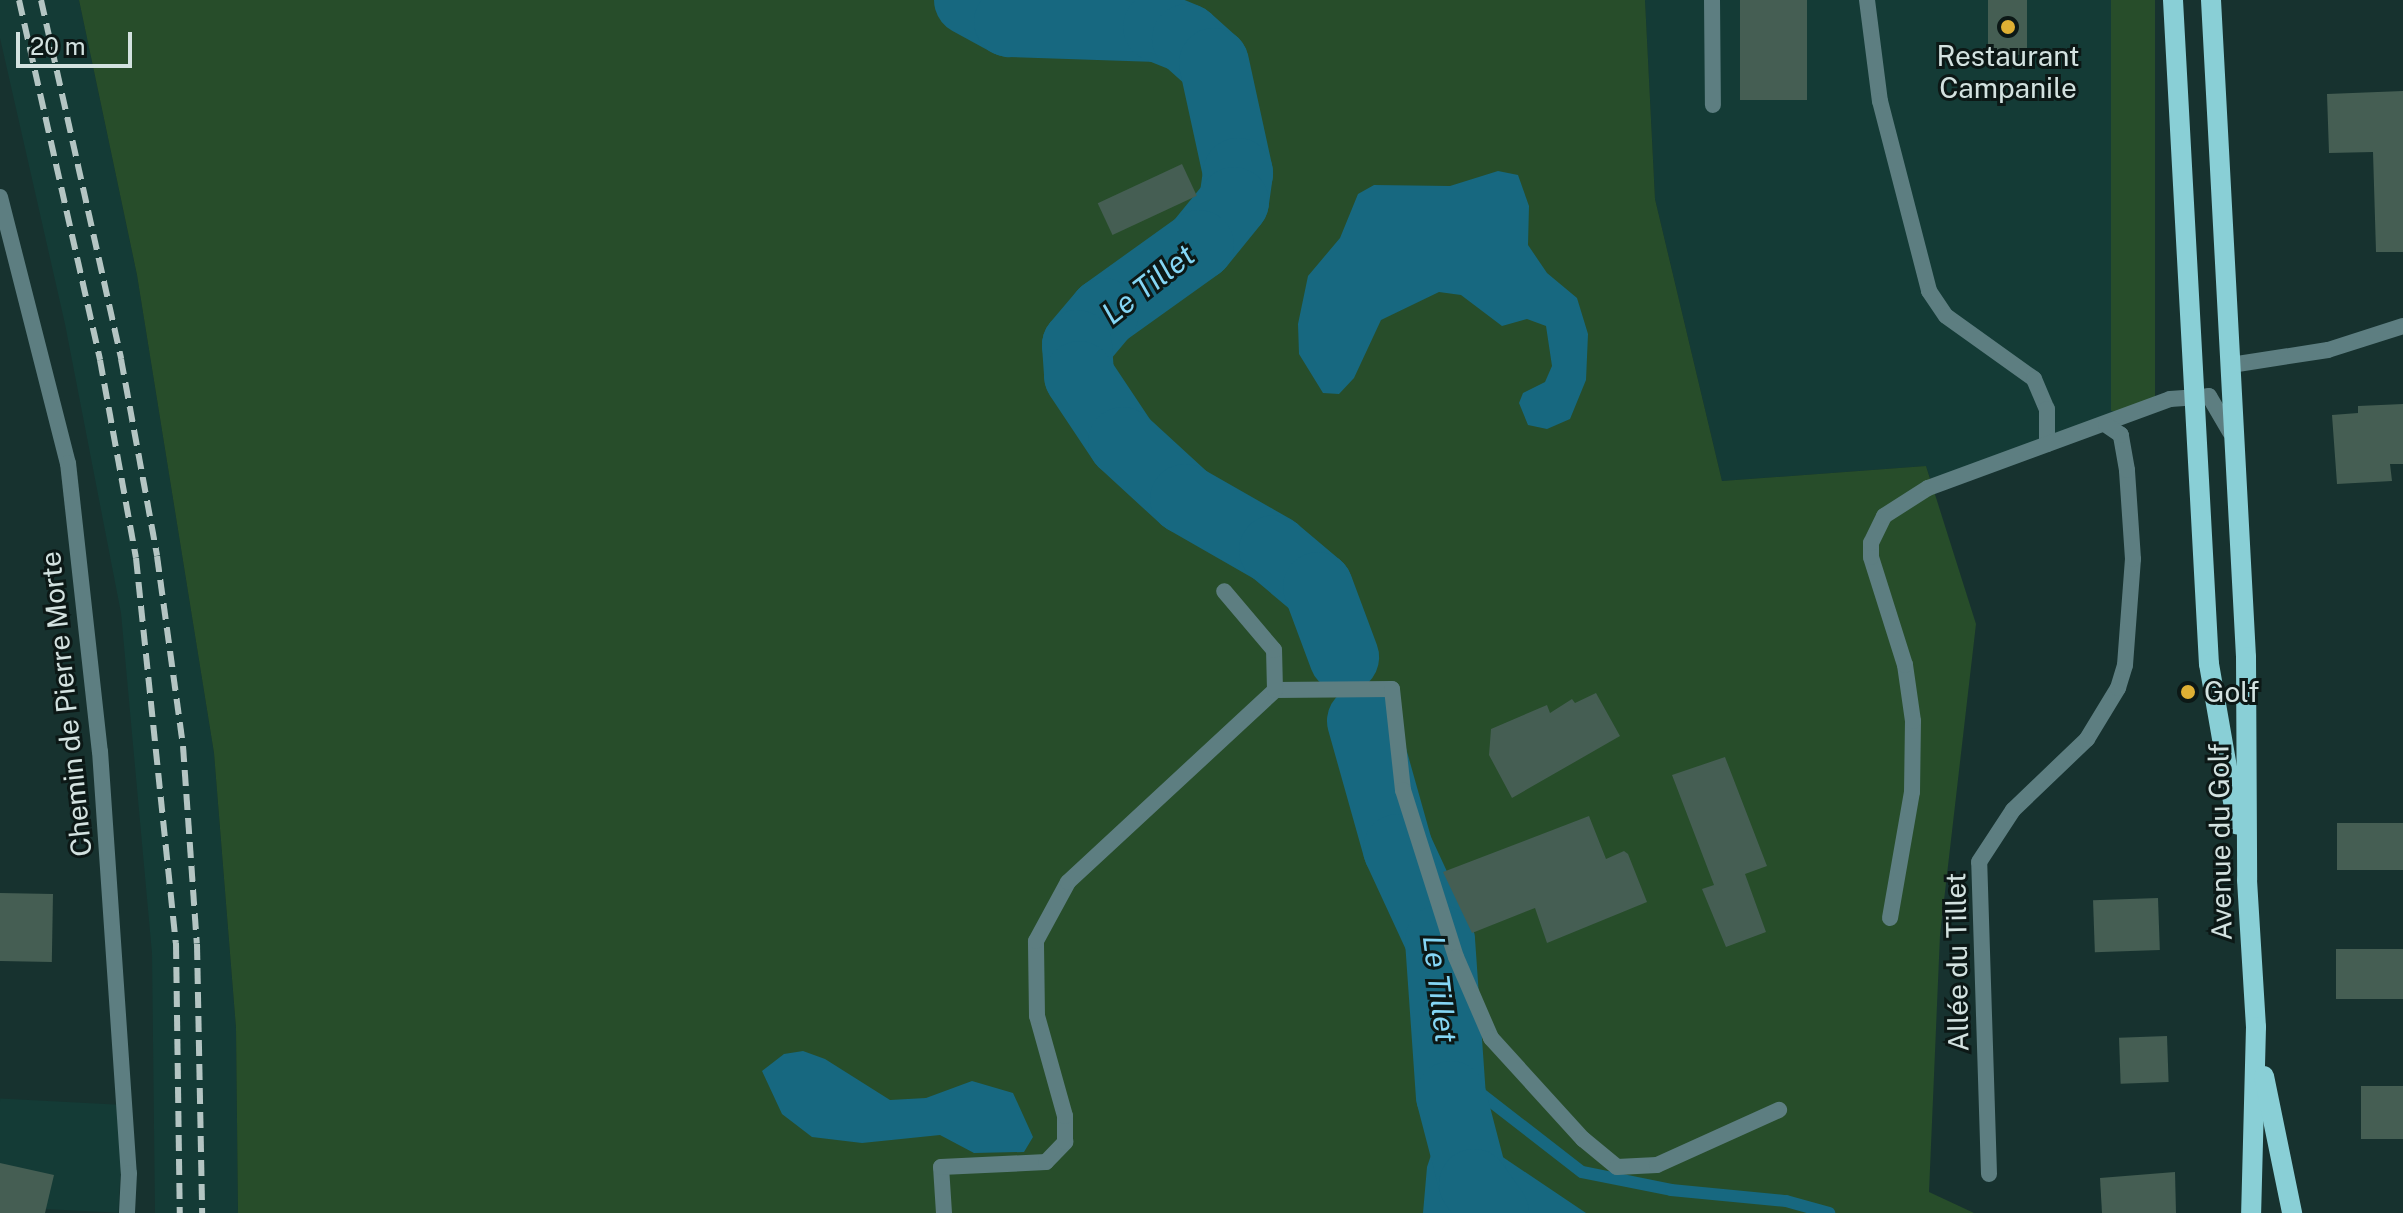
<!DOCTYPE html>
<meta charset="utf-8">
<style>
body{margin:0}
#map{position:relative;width:2403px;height:1213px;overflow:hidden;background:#17322f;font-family:"Public Sans",sans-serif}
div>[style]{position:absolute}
.built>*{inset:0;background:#143b36;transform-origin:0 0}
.green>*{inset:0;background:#274d2a;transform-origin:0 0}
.water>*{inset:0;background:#176880}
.stream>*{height:12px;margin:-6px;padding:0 6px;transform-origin:6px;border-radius:6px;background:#176880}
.river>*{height:70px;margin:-35px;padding:0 35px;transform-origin:35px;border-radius:35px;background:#176880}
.building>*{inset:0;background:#455e53;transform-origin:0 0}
.service>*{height:16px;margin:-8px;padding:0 8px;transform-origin:8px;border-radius:8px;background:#5d7e81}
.minor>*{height:16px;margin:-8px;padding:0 8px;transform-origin:8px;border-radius:8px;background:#5d7e81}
.primary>*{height:20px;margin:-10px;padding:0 10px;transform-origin:10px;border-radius:10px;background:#89cfd6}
.rail>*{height:6px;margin-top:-3px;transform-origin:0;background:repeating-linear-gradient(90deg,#b4c5c3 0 16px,transparent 0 24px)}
.dots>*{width:22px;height:22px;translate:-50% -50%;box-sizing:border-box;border:4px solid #0c1816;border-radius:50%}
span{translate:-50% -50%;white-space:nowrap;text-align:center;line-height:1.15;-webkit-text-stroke:6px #0c1816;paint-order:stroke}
.poi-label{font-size:28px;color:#d3e2e0}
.left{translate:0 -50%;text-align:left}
.street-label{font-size:28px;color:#d3e2e0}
.water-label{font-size:30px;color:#85d6f5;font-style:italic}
.scale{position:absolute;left:16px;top:32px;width:116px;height:36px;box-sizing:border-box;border:4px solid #d3e2e0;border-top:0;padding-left:10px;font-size:24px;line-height:28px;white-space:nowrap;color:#d3e2e0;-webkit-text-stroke:6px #0c1816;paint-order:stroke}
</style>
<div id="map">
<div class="built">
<div style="clip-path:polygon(0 0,79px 0,137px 275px,214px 753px,236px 1028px,238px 1213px,155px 1213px,152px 953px,121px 613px,65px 324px,0 38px)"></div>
<div style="clip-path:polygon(1645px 0,2111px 0,2128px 411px,1933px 486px,1926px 466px,1722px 481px,1655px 199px)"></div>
<div style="left:124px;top:1105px;width:108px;height:124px;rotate:93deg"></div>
</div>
<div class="green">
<div style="clip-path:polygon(79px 0,1645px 0,1655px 199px,1722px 481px,1926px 466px,1976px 624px,1940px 935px,1929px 1192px,1974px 1213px,238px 1213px,236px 1028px,214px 753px,137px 275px)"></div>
<div style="left:2111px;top:0;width:44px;height:411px"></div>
</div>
<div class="water">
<div style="clip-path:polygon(1498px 171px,1518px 175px,1529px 206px,1528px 245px,1547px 273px,1577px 298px,1588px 334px,1586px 380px,1570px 419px,1547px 429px,1528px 425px,1519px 403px,1523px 393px,1545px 382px,1552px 366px,1546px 326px,1527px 319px,1502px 326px,1461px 295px,1439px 292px,1381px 320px,1354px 378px,1339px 394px,1323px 393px,1299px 354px,1298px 324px,1308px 276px,1340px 238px,1358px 194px,1374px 185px,1450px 186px)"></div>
<div style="clip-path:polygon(803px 1051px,825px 1059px,890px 1100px,926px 1098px,972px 1081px,1013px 1093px,1033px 1137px,1024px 1152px,974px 1153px,940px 1135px,862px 1143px,812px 1137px,782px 1114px,762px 1071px,784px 1054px)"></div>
<div style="clip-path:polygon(1451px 1096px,1473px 1137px,1586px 1213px,1423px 1213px,1427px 1167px)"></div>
</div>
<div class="stream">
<div style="left:1449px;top:1069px;width:168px;rotate:37.8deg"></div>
<div style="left:1582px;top:1172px;width:91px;rotate:11.4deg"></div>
<div style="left:1671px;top:1190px;width:116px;rotate:5.5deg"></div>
<div style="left:1786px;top:1201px;width:45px;rotate:15.6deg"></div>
</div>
<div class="river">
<div style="left:969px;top:0;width:46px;rotate:28.8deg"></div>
<div style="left:1009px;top:22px;width:149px;rotate:1.9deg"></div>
<div style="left:1158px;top:27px;width:31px;rotate:22deg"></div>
<div style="left:1187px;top:39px;width:36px;rotate:42deg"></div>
<div style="left:1214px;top:63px;width:113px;rotate:77.7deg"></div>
<div style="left:1238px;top:173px;width:29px;rotate:98deg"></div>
<div style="left:1234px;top:202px;width:55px;rotate:129.1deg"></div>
<div style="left:1199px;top:245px;width:117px;rotate:144.4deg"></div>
<div style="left:1104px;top:313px;width:42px;rotate:130.2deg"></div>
<div style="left:1077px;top:345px;width:31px;rotate:86deg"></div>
<div style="left:1079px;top:376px;width:79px;rotate:56.3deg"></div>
<div style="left:1123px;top:442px;width:84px;rotate:42.6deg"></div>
<div style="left:1185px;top:499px;width:103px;rotate:29.8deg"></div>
<div style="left:1274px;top:550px;width:57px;rotate:40.1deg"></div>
<div style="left:1318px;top:587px;width:75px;rotate:69.6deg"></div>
<div style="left:1362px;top:721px;width:133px;rotate:74.3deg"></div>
<div style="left:1398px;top:849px;width:100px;rotate:65.2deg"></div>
<div style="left:1440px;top:940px;width:156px;rotate:86deg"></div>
<div style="left:1451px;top:1096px;width:91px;rotate:75.4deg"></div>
<div style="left:1474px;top:1184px;width:35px;rotate:55deg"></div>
</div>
<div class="building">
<div style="left:1740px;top:0;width:67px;height:100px"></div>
<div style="left:1988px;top:0;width:39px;height:55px"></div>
<div style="clip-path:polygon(2403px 91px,2403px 252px,2376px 252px,2373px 152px,2329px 153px,2327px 94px)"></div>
<div style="left:1182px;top:164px;width:35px;height:93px;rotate:65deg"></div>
<div style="clip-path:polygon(2403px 404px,2403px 464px,2390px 464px,2392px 481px,2337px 484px,2332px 415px,2358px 413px,2358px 406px)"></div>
<div style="clip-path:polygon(1596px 693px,1620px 736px,1512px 798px,1489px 755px,1491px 729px,1547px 705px,1550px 713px,1572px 699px,1575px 703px)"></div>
<div style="clip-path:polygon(1725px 757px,1767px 866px,1745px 874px,1766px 932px,1726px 947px,1702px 889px,1714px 885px,1672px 775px)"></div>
<div style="clip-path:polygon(1589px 816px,1606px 859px,1624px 851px,1628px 854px,1647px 902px,1547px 943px,1535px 908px,1472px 933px,1443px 872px)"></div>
<div style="left:2403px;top:823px;width:47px;height:66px;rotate:90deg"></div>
<div style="left:0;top:893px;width:53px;height:68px;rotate:1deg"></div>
<div style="left:2158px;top:898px;width:52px;height:65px;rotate:88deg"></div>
<div style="left:2403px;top:949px;width:50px;height:67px;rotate:90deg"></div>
<div style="left:2167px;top:1036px;width:46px;height:48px;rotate:88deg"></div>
<div style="left:2403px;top:1086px;width:53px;height:42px;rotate:90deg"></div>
<div style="clip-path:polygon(0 1163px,54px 1175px,45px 1213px,0 1213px)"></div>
<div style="clip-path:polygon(2175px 1172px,2176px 1213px,2102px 1213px,2100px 1178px)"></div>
</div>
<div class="service">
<div style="left:1712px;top:0;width:105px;rotate:89.5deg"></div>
<div style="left:1275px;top:690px;width:117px;rotate:-0.5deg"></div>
<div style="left:1392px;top:689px;width:102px;rotate:83.8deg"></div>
<div style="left:1403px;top:790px;width:175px;rotate:72.4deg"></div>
<div style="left:1456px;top:957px;width:88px;rotate:66.6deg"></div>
<div style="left:1491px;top:1038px;width:137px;rotate:47.7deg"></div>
<div style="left:1583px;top:1139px;width:44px;rotate:39.5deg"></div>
<div style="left:1617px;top:1167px;width:40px;rotate:-2.9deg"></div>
<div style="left:1657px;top:1165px;width:134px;rotate:-24.3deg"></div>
<div style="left:944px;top:1213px;width:46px;rotate:-93.7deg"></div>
<div style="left:941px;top:1167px;width:105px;rotate:-2.7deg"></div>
<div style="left:1046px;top:1162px;width:28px;rotate:-46deg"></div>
<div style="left:1065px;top:1142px;width:26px;rotate:-90deg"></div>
<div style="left:1065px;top:1116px;width:104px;rotate:-105.6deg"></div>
<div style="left:1037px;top:1016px;width:75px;rotate:-90.8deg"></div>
<div style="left:1036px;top:941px;width:67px;rotate:-61.5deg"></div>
<div style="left:1068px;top:882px;width:282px;rotate:-42.8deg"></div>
<div style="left:1275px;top:690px;width:40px;rotate:-91.4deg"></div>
<div style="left:1274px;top:650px;width:77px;rotate:-130.3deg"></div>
</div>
<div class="minor">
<div style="left:1867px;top:0;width:102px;rotate:82.7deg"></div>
<div style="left:1880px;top:101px;width:196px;rotate:75.5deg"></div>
<div style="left:1929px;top:291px;width:30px;rotate:56deg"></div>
<div style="left:1946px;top:316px;width:108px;rotate:35.6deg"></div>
<div style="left:2034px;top:379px;width:33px;rotate:67deg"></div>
<div style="left:2047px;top:409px;width:35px;rotate:90deg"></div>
<div style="left:0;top:197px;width:275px;rotate:75.7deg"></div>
<div style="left:68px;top:463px;width:290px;rotate:83.7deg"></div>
<div style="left:100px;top:751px;width:423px;rotate:86.1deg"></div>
<div style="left:129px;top:1173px;width:40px;rotate:92.9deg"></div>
<div style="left:2231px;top:365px;width:98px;rotate:-8.8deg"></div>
<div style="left:2328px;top:350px;width:79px;rotate:-17.7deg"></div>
<div style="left:1890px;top:918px;width:128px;rotate:-80.1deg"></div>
<div style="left:1912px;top:792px;width:71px;rotate:-89.2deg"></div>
<div style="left:1913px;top:721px;width:57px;rotate:-98.1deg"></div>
<div style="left:1905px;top:665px;width:113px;rotate:-107.5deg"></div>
<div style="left:1871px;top:557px;width:14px;rotate:-90deg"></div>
<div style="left:1871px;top:543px;width:30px;rotate:-64deg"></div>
<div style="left:1884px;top:516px;width:52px;rotate:-32.5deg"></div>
<div style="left:1928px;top:488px;width:258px;rotate:-20.2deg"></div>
<div style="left:2170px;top:399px;width:39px;rotate:-4deg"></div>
<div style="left:2209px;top:396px;width:42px;rotate:59.7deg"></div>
<div style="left:1989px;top:1174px;width:312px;rotate:-91.8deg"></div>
<div style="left:1979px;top:862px;width:62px;rotate:-56.8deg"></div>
<div style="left:2013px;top:810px;width:103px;rotate:-43.8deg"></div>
<div style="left:2087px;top:739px;width:60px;rotate:-58.7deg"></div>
<div style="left:2118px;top:688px;width:24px;rotate:-73deg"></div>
<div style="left:2125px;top:665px;width:106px;rotate:-85.7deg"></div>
<div style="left:2133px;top:559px;width:89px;rotate:-93.9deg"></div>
<div style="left:2127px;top:470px;width:36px;rotate:-100deg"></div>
<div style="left:2121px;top:435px;width:18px;rotate:-146deg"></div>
</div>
<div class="primary">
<div style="left:2173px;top:0;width:665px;rotate:86.9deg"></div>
<div style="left:2209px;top:664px;width:163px;rotate:80.1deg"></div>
<div style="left:2211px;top:0;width:658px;rotate:86.95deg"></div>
<div style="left:2246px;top:657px;width:223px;rotate:89.7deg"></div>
<div style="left:2247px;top:880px;width:147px;rotate:86.5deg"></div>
<div style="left:2256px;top:1027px;width:186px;rotate:91.5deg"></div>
<div style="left:2264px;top:1076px;width:140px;rotate:78.4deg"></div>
</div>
<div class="rail">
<div style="left:19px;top:0;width:369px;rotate:77.3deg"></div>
<div style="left:100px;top:360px;width:201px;rotate:79.7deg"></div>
<div style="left:136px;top:558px;width:387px;rotate:84.1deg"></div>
<div style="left:176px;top:943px;width:270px;rotate:89.2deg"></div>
<div style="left:41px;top:0;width:368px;rotate:77.4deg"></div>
<div style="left:121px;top:359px;width:200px;rotate:79.6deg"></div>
<div style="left:157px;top:556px;width:192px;rotate:82.2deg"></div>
<div style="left:183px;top:746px;width:198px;rotate:86deg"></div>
<div style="left:197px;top:944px;width:269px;rotate:88.9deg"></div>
</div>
<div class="dots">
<div style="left:2008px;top:27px;background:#dfb034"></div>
<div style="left:2188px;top:692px;background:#dfb034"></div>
</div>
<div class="poi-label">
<span style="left:2008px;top:72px">Restaurant<br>Campanile</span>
<span class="left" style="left:2204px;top:692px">Golf</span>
</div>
<div class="street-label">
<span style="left:66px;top:704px;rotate:-96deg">Chemin de Pierre Morte</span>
<span style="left:2220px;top:842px;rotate:-91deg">Avenue du Golf</span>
<span style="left:1957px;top:962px;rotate:-91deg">Allée du Tillet</span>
</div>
<div class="water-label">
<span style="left:1148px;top:284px;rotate:-38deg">Le Tillet</span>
<span style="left:1440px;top:989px;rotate:83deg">Le Tillet</span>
</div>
<div class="scale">20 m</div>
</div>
